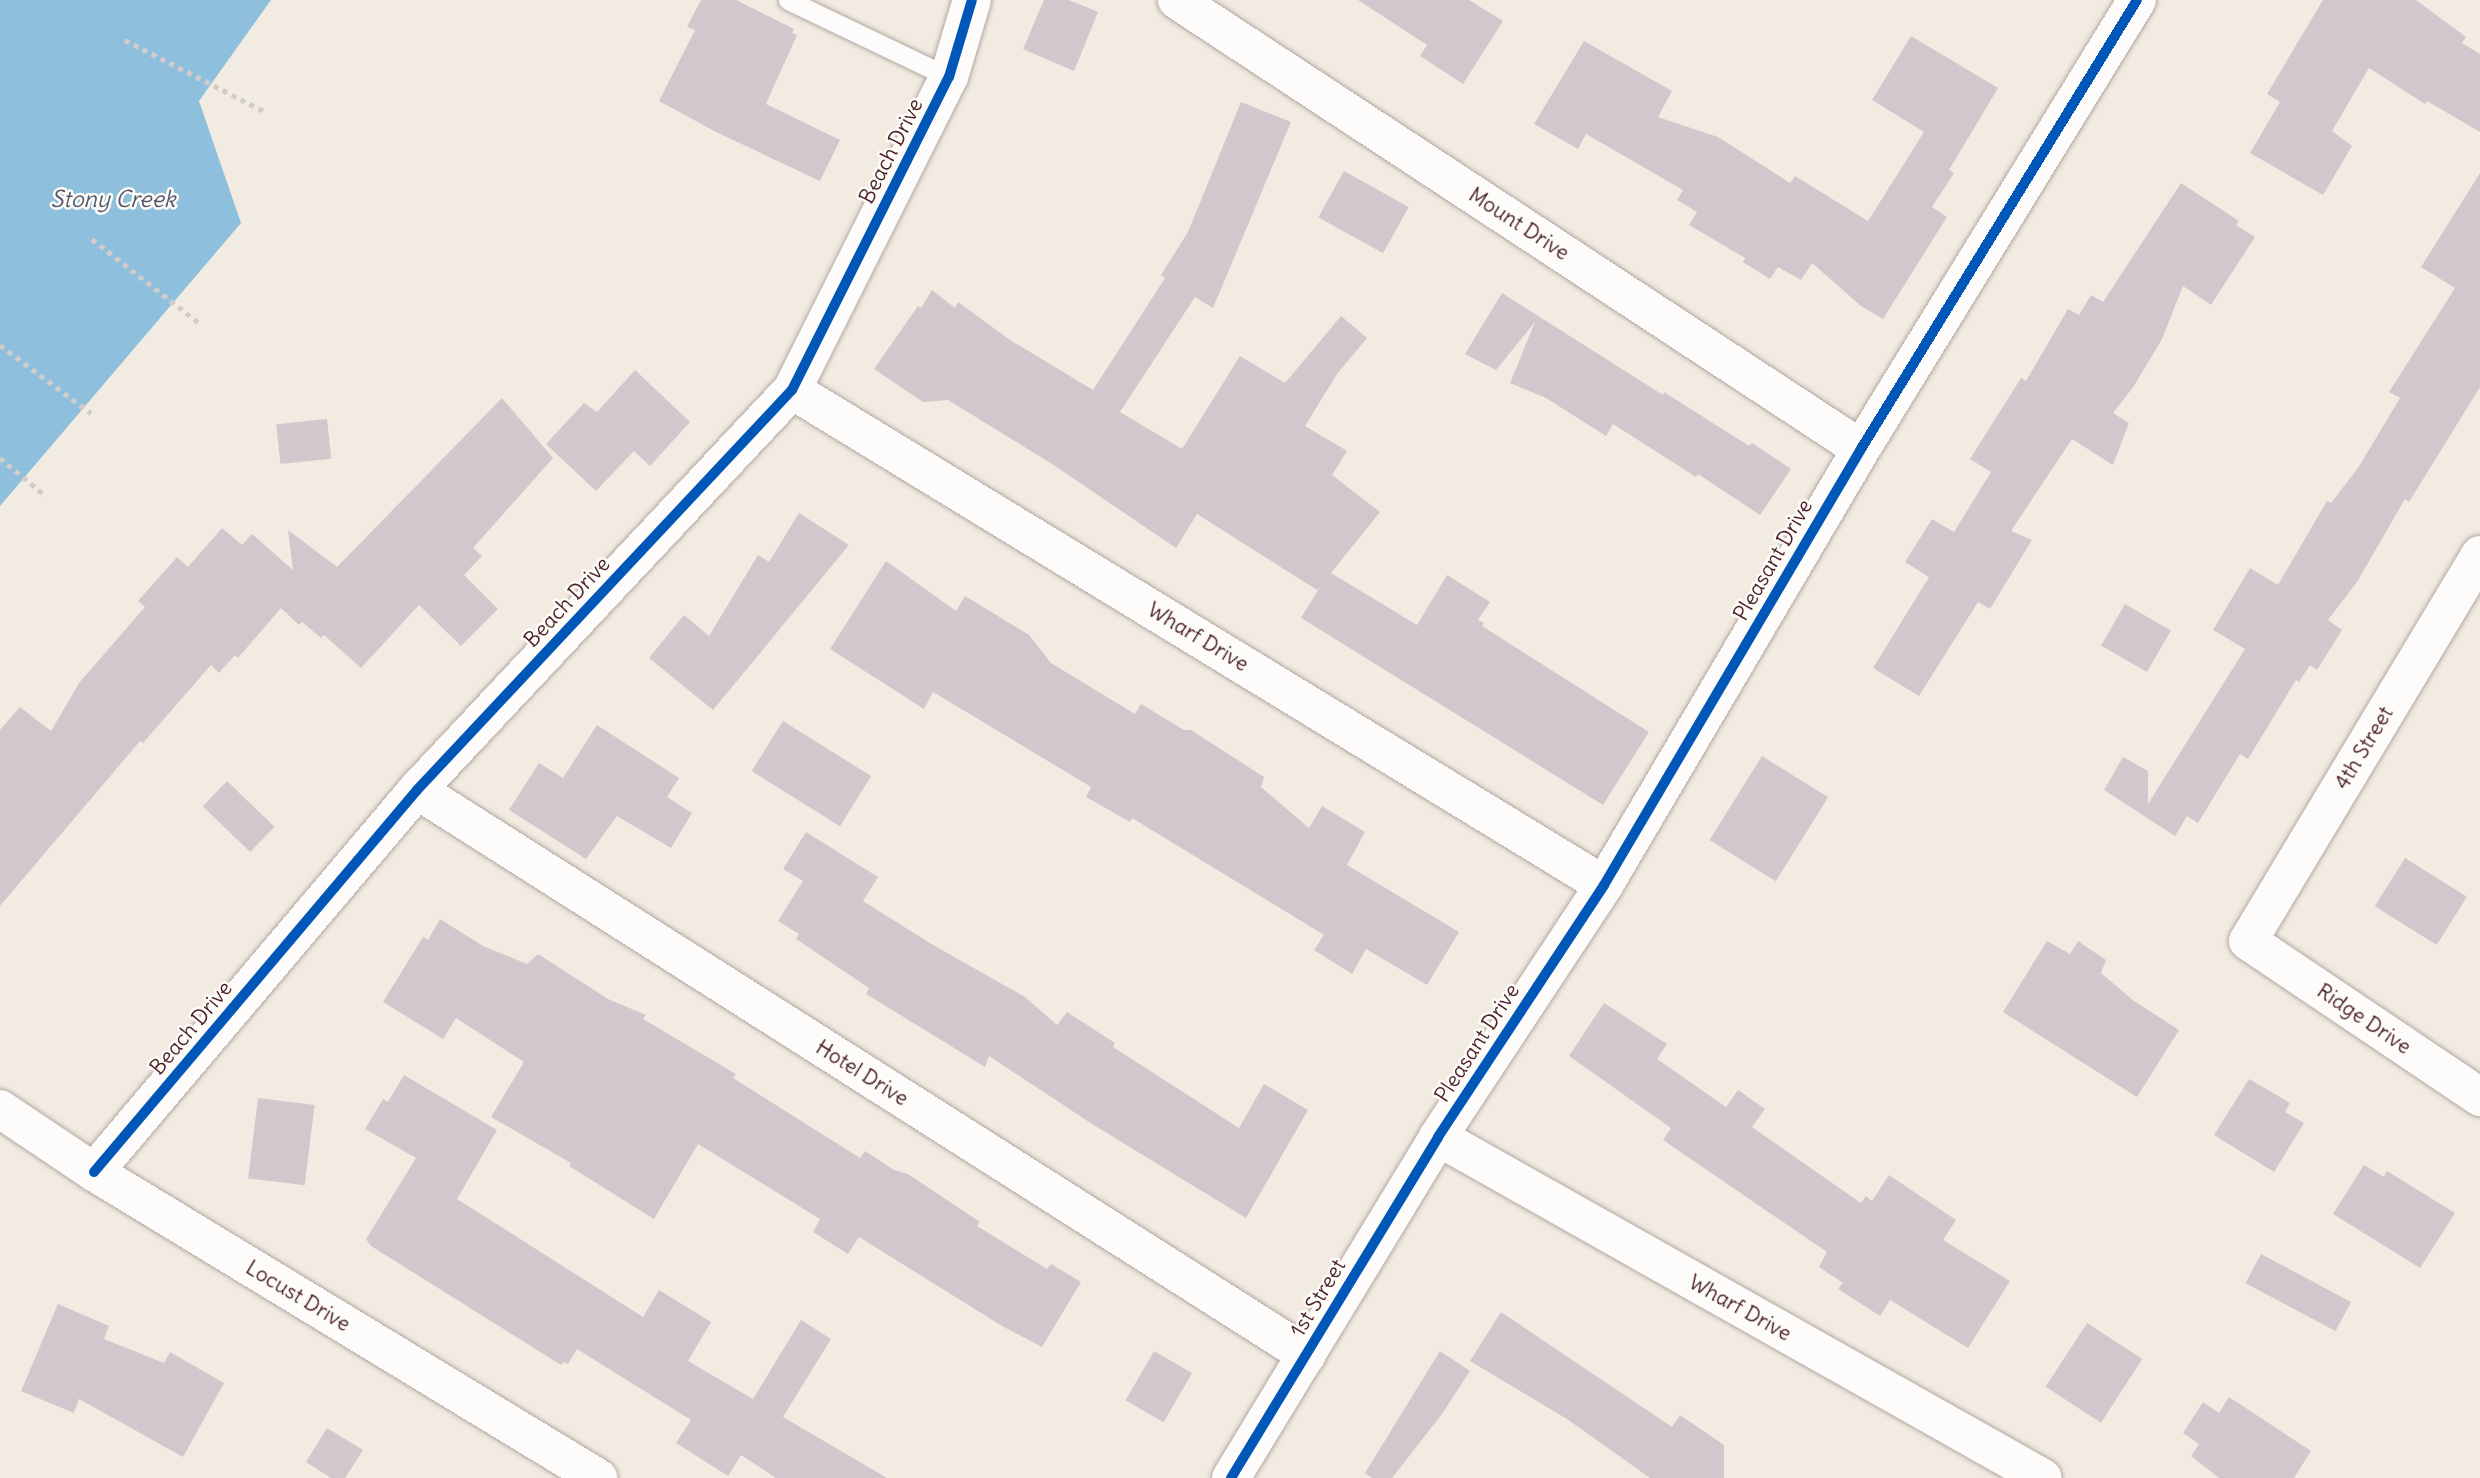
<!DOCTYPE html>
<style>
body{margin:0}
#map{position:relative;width:2480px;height:1478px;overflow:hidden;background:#f2ebe1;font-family:Delius,sans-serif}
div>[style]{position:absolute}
.water>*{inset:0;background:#8ebfdd}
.building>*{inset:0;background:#d3c7ce;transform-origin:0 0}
.path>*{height:4.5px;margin-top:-2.25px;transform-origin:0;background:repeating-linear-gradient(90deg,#d1cccb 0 5px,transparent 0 10px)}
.roads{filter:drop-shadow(0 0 2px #b2a8a4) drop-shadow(0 0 2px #b2a8a4)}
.lane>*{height:19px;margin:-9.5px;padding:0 9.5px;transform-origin:9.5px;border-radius:9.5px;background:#fdfcfa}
.street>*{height:38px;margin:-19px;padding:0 19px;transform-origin:19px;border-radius:19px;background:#fdfcfa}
.cycleway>*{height:10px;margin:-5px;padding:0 5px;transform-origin:5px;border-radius:5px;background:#0057b8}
span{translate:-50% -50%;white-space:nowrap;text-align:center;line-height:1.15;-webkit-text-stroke:5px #fdfcf7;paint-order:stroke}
.street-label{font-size:21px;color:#4a1f2b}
.water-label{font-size:23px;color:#545771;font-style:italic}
</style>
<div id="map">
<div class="water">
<div style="clip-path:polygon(0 0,271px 0,199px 101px,241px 223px,0 506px)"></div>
</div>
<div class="building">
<div style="clip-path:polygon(701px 0,736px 0,794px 29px,792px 33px,797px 35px,766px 104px,840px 140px,820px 181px,716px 132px,659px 101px,695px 30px,687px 27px)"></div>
<div style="clip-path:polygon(1044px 0,1069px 0,1098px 12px,1074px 71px,1023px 49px)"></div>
<div style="clip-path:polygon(1358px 0,1469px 0,1503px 21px,1463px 84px,1420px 56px,1427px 45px)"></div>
<div style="clip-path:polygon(2323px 0,2416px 0,2466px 37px,2462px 43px,2480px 54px,2480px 132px,2427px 101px,2425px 104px,2369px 68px,2332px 131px,2352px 146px,2323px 195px,2250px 153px,2280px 102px,2267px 94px)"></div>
<div style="clip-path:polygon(1911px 36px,1998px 88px,1949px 170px,1954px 173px,1932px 207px,1947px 217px,1883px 319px,1861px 306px,1812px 263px,1801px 280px,1778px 267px,1770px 279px,1743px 262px,1745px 258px,1689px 225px,1697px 212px,1677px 200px,1683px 190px,1586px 134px,1578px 149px,1534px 124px,1584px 41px,1672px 91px,1658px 117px,1718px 137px,1790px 183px,1795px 176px,1868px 221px,1924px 132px,1872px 100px)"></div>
<div style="clip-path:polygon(1241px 102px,1291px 122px,1213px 308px,1195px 297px,1120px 412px,1182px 449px,1240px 356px,1285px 383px,1341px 316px,1367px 338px,1337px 374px,1305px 426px,1347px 451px,1332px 475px,1380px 512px,1331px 573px,1417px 625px,1447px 575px,1490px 602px,1478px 620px,1484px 623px,1482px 626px,1649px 732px,1603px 805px,1301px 618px,1320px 587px,1317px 590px,1197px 514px,1176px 548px,1052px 464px,948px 400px,923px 402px,874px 369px,918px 306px,921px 308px,932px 290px,955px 308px,958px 302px,1010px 340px,1093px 390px,1165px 278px,1161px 275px,1188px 232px)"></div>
<div style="left:1344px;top:171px;width:74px;height:53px;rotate:29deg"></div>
<div style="clip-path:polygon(2480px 173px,2480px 387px,2409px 502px,2405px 499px,2357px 582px,2328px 620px,2342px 630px,2317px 670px,2310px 665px,2299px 682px,2296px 680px,2248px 759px,2240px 754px,2198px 823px,2187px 816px,2175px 836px,2104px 790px,2123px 757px,2148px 771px,2148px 804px,2245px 649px,2213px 630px,2250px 568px,2278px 585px,2327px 501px,2331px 503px,2358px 468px,2400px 398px,2389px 392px,2455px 288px,2421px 267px)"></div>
<div style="clip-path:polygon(2181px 183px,2239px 221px,2236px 225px,2255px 237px,2211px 305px,2183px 286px,2162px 339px,2134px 386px,2113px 413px,2129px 423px,2113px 465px,2072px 439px,2011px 531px,2032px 540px,1990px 609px,1978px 602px,1919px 696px,1873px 668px,1929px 577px,1905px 562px,1932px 519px,1954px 532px,1991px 472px,1970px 459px,2021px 378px,2026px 381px,2068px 309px,2079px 315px,2091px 295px,2103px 302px)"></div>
<div style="clip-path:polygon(1502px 293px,1663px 395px,1664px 392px,1749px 446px,1752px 443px,1791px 469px,1760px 515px,1698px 474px,1696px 477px,1613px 424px,1606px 436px,1546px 398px,1510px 383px,1535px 322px,1496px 370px,1465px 354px)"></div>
<div style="clip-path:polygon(635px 370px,690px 422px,650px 466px,634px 451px,596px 491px,546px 444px,584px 403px,597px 412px)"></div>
<div style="clip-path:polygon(502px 398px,553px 458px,473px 548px,482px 556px,464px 575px,498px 609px,461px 646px,419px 605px,361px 668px,324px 635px,321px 638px,302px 622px,299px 625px,281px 608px,238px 658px,235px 655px,219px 673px,211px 665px,143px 743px,140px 741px,0 906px,0 730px,20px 707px,51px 731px,79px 683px,145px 607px,138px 601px,177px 557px,188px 567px,222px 528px,242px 545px,252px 534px,293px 570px,288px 530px,337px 567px)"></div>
<div style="left:327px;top:419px;width:40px;height:51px;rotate:84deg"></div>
<div style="clip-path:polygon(799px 513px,849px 545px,713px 710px,649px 658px,684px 615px,709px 636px,758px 555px,769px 562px)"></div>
<div style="clip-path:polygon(886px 561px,956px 611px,965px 596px,1029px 635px,1051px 663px,1135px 714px,1141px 704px,1184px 730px,1191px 730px,1264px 777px,1261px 787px,1309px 828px,1322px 806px,1365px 832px,1347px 865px,1459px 932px,1427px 985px,1366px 949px,1352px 974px,1314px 950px,1324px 935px,1132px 818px,1130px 822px,1086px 797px,1091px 787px,933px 692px,924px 709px,830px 649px)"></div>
<div style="left:2125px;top:604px;width:53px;height:48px;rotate:30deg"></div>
<div style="left:783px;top:721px;width:104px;height:59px;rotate:32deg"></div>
<div style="clip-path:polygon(597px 725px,679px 778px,667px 797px,692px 813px,671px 848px,617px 816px,586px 859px,509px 810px,539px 763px,563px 778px)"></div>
<div style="left:1762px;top:756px;width:78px;height:99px;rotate:32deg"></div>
<div style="left:227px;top:781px;width:66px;height:35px;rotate:44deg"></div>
<div style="clip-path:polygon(806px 832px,878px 877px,863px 901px,933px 945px,1025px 997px,1057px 1025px,1067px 1012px,1115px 1043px,1113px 1047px,1239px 1128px,1264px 1084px,1308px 1110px,1246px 1218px,1092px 1124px,989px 1056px,985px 1067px,933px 1035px,866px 994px,869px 988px,796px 939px,799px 934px,778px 921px,803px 881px,783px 869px)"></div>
<div style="left:2405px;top:858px;width:73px;height:57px;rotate:32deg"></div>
<div style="clip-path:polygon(440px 919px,483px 946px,527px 964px,538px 954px,608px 999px,646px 1015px,643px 1019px,736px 1074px,733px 1078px,860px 1158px,865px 1151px,894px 1170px,908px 1174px,980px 1222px,977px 1226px,1047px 1269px,1051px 1264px,1081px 1282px,1042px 1347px,1002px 1326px,859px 1237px,848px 1254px,813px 1232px,820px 1219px,698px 1144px,654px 1219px,569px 1166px,571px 1163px,491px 1117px,524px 1062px,456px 1018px,443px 1039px,383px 1002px,423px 937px,428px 940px)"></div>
<div style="clip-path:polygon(2047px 941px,2070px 954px,2078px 941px,2106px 960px,2101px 973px,2134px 1001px,2179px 1030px,2137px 1097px,2003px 1012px)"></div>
<div style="clip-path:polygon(1604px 1003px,1667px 1044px,1657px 1059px,1726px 1107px,1738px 1090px,1765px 1109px,1752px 1127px,1861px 1203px,1866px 1196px,1872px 1201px,1889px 1175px,1956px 1220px,1943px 1240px,2010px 1281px,1968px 1348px,1890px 1300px,1880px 1316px,1838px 1289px,1843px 1283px,1819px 1267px,1827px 1252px,1663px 1140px,1671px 1128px,1569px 1056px)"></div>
<div style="clip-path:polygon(404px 1075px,497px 1130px,457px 1199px,643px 1317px,659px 1290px,711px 1322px,688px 1361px,753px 1399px,801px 1320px,831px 1339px,783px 1417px,887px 1478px,776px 1478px,741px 1455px,728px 1476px,676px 1443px,691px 1420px,577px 1349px,568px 1364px,563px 1362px,561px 1365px,371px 1246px,366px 1239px,416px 1158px,365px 1129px,383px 1099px,388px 1102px)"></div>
<div style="clip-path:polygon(2249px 1079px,2290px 1103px,2285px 1112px,2304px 1123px,2274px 1172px,2214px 1135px)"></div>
<div style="left:258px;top:1098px;width:57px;height:81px;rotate:7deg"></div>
<div style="clip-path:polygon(2364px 1165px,2384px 1177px,2387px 1171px,2455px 1213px,2420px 1268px,2333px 1214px)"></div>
<div style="left:2261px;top:1254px;width:102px;height:33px;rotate:28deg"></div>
<div style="clip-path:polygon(58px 1304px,109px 1326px,104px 1339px,164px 1363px,170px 1352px,224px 1383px,183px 1457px,79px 1399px,74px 1413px,21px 1391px)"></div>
<div style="clip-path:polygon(1501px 1312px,1672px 1427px,1680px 1415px,1724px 1445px,1724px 1478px,1650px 1478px,1567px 1419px,1470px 1361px)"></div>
<div style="left:2087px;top:1323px;width:66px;height:76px;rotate:33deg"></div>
<div style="left:1154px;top:1351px;width:44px;height:57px;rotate:30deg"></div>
<div style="clip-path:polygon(1440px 1351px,1470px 1371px,1442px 1414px,1392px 1478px,1372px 1478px,1365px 1473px)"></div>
<div style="clip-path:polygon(2229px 1397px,2311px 1451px,2294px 1478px,2219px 1478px,2191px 1456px,2199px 1444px,2183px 1433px,2203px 1402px,2219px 1413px)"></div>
<div style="clip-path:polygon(327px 1428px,363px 1450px,345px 1478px,331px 1478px,306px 1462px)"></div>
</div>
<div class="path">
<div style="left:125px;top:40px;width:158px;rotate:27.1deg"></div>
<div style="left:92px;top:239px;width:136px;rotate:38.1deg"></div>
<div style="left:0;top:345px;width:114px;rotate:36.8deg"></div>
<div style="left:0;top:458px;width:60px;rotate:39.6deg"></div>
</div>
<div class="roads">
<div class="lane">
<div style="left:788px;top:0;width:178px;rotate:25.6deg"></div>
</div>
<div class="street">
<div style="left:1177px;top:0;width:818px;rotate:33.28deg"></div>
<div style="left:792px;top:390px;width:951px;rotate:31.37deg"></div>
<div style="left:2480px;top:555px;width:450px;rotate:121deg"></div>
<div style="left:2248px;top:941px;width:280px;rotate:33.9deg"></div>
<div style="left:417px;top:790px;width:1054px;rotate:32.41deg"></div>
<div style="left:0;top:1109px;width:113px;rotate:33.8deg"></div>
<div style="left:94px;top:1172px;width:590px;rotate:31.26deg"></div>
<div style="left:1438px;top:1137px;width:694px;rotate:29.41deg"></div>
<div style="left:94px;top:1172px;width:500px;rotate:-49.78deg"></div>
<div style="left:417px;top:790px;width:548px;rotate:-46.85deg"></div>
<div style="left:792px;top:390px;width:350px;rotate:-63.4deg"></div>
<div style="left:949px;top:77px;width:80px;rotate:-73.4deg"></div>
<div style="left:1231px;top:1478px;width:399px;rotate:-58.7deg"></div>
<div style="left:1438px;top:1137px;width:302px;rotate:-56.6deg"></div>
<div style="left:1604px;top:885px;width:506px;rotate:-59.48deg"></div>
<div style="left:1861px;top:449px;width:527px;rotate:-58.42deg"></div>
</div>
</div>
<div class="cycleway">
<div style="left:94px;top:1172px;width:500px;rotate:-49.78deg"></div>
<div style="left:417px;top:790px;width:548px;rotate:-46.85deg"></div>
<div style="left:792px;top:390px;width:350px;rotate:-63.4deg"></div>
<div style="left:949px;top:77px;width:80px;rotate:-73.4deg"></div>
<div style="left:1231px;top:1478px;width:399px;rotate:-58.7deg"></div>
<div style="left:1438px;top:1137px;width:302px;rotate:-56.6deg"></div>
<div style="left:1604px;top:885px;width:506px;rotate:-59.48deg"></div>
<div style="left:1861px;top:449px;width:527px;rotate:-58.42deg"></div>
</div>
<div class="street-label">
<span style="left:891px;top:151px;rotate:-63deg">Beach Drive</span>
<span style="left:1519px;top:224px;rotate:33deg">Mount Drive</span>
<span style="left:1773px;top:560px;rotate:-60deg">Pleasant Drive</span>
<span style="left:567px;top:602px;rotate:-47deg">Beach Drive</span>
<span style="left:1198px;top:637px;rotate:31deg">Wharf Drive</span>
<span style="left:2364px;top:748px;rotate:-59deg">4th Street</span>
<span style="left:2364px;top:1019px;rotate:34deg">Ridge Drive</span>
<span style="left:191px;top:1028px;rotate:-50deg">Beach Drive</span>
<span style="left:1477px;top:1043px;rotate:-57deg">Pleasant Drive</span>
<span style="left:862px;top:1073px;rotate:32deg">Hotel Drive</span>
<span style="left:298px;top:1296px;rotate:31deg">Locust Drive</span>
<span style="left:1318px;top:1298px;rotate:-59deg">1st Street</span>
<span style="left:1740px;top:1308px;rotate:29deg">Wharf Drive</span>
</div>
<div class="water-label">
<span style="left:113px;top:199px">Stony Creek</span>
</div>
</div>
